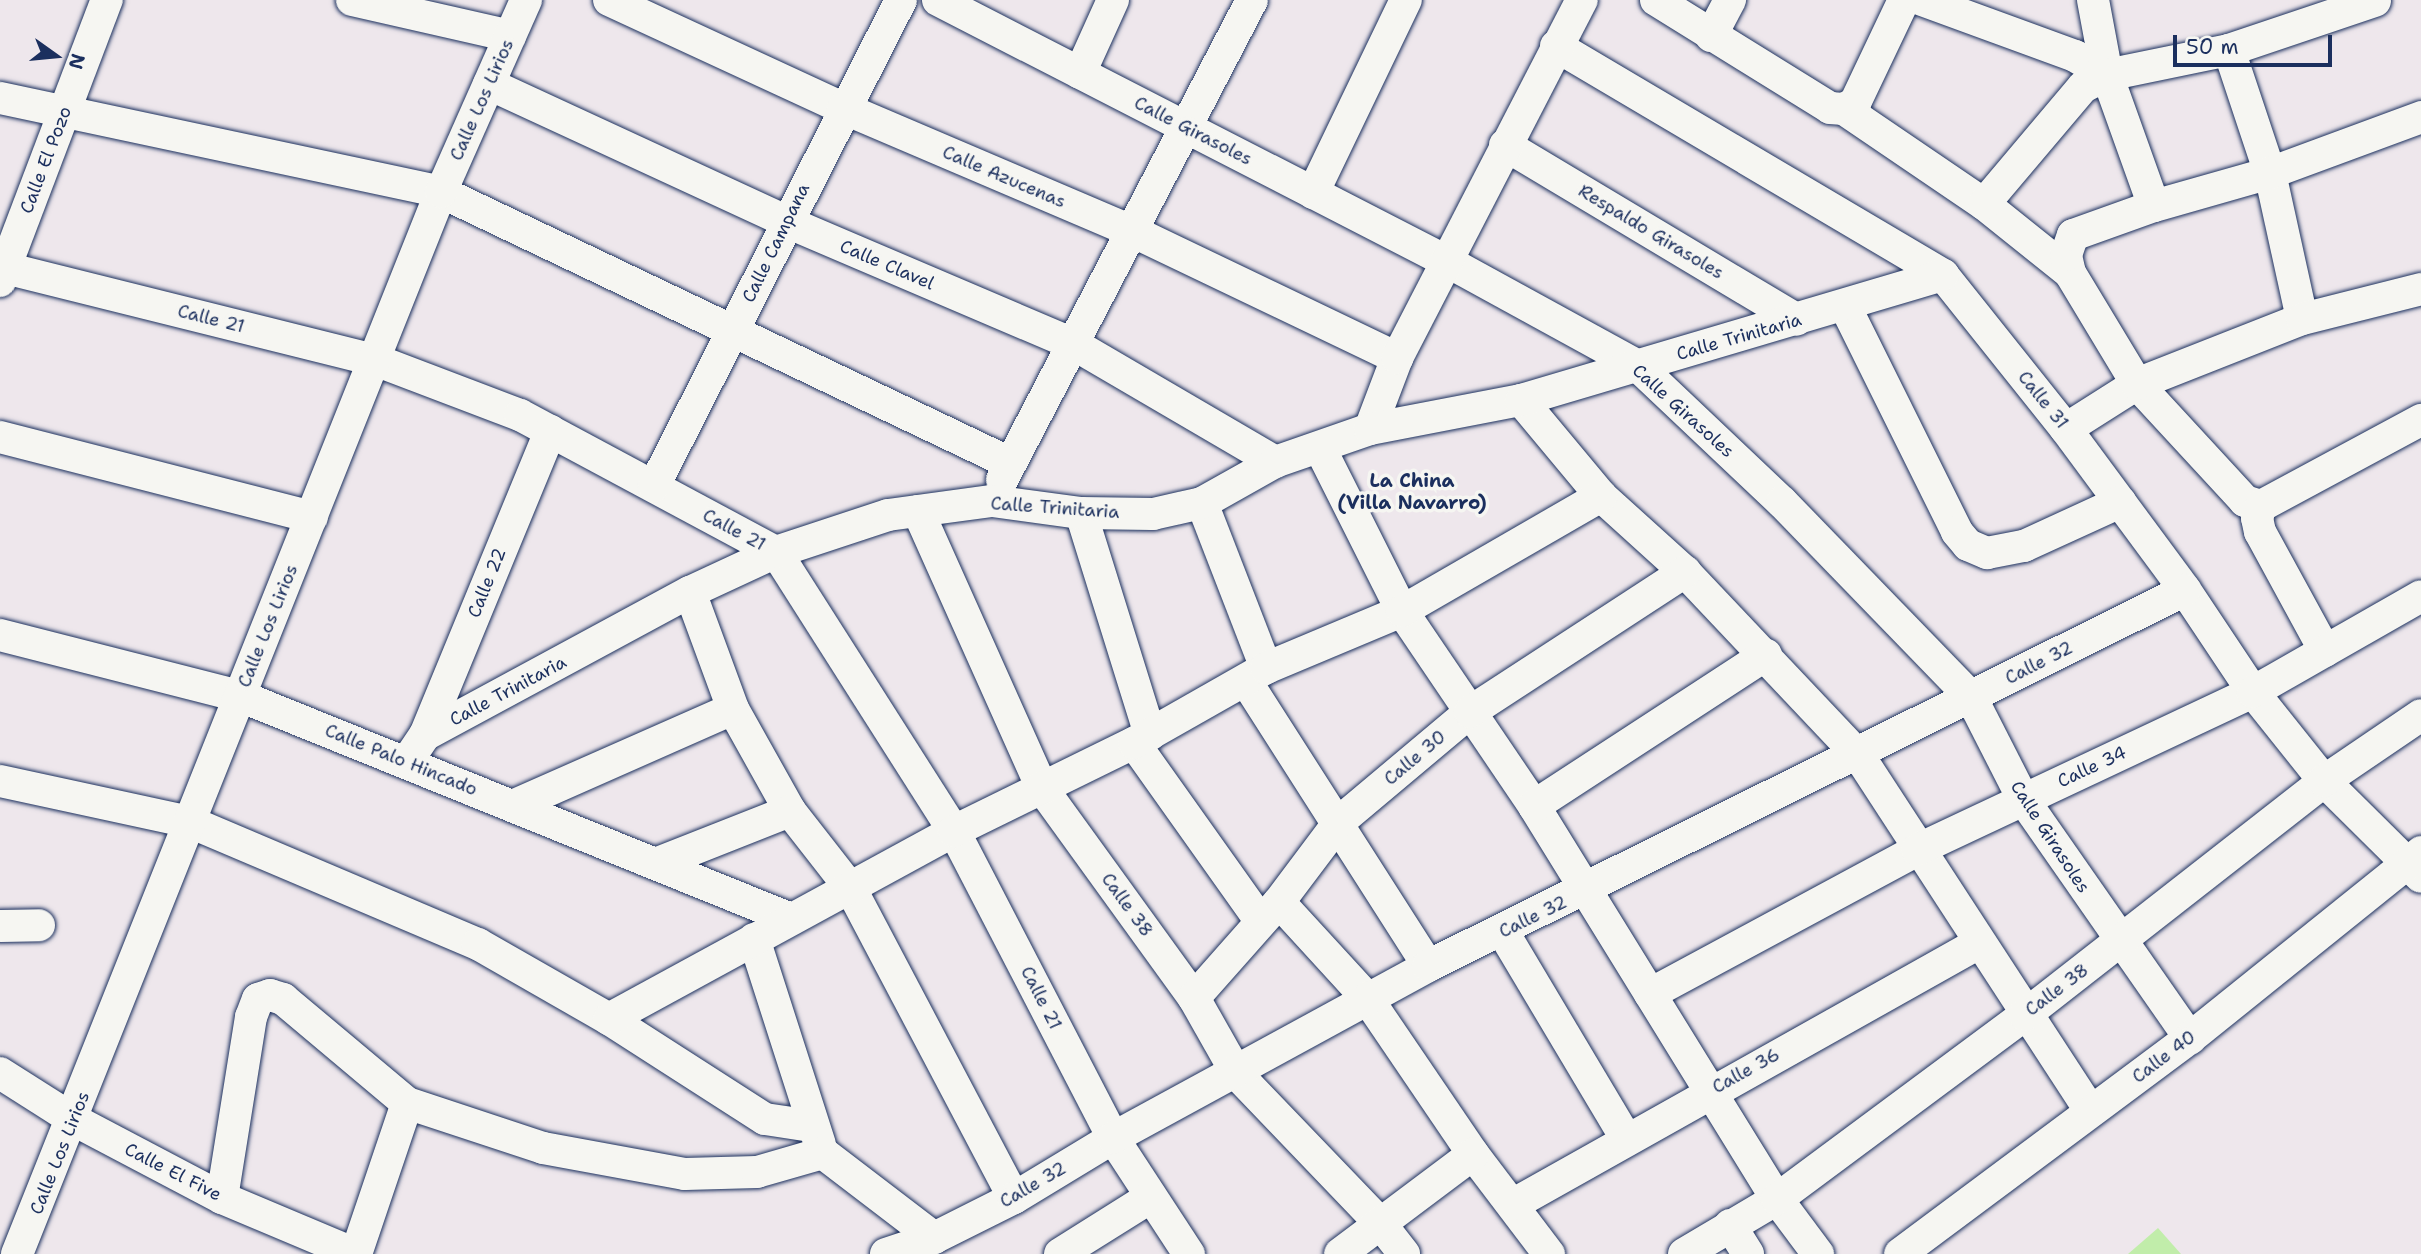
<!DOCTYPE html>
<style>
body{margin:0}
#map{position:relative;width:2421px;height:1254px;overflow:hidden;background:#eee7ec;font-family:"Shantell Sans",sans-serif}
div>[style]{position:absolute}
.green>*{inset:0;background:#c1edaa}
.roads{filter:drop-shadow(0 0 2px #1b2f5e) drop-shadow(0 0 2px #1b2f5e)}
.minor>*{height:32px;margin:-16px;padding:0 16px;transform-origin:16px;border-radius:16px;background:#f6f6f2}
span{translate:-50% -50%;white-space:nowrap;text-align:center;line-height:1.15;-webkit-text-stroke:7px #f6f6f2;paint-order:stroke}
.street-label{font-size:18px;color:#1b2f5e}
.neighbourhood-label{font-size:19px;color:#1b2f5e;font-weight:700}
.north{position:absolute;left:21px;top:21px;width:70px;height:70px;-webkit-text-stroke:5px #f6f6f2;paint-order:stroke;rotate:105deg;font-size:19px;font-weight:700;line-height:28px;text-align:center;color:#1b2f5e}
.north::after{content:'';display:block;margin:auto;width:24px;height:32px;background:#1b2f5e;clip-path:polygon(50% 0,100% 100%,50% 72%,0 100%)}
.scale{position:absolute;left:2173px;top:35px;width:159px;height:32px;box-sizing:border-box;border:4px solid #1b2f5e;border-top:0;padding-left:9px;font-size:21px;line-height:24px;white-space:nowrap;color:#1b2f5e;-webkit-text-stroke:5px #f6f6f2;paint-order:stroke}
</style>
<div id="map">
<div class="green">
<div style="clip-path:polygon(2158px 1228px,2181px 1254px,2128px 1254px)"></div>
</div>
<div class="roads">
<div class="minor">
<div style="left:352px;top:0;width:162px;rotate:12.8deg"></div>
<div style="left:609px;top:0;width:258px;rotate:24.8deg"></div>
<div style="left:843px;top:108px;width:316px;rotate:23.1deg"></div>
<div style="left:1134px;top:232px;width:292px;rotate:25.6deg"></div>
<div style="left:938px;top:0;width:576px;rotate:27.19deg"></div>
<div style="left:1450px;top:263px;width:214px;rotate:28.7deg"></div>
<div style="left:1638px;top:366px;width:198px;rotate:43.4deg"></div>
<div style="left:1782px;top:502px;width:272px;rotate:45.9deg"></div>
<div style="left:1971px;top:697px;width:114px;rotate:63deg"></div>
<div style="left:2023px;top:799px;width:292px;rotate:55.1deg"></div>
<div style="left:1656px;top:0;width:205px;rotate:31.8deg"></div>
<div style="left:1830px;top:108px;width:14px;rotate:4deg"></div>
<div style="left:1844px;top:109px;width:13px;rotate:-29deg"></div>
<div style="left:1855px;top:103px;width:114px;rotate:-64.6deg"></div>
<div style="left:1922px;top:0;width:163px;rotate:20.1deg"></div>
<div style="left:2075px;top:56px;width:37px;rotate:31deg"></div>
<div style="left:2107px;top:75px;width:139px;rotate:70.3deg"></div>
<div style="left:2093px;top:0;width:76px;rotate:79.4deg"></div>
<div style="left:2107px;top:75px;width:125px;rotate:-11.6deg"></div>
<div style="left:2229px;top:50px;width:154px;rotate:-18.6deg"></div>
<div style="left:1711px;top:36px;width:41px;rotate:-62.2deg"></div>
<div style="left:1556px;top:46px;width:450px;rotate:30.6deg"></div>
<div style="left:1943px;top:275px;width:197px;rotate:51.4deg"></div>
<div style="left:2066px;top:429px;width:200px;rotate:53.5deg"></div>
<div style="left:2185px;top:590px;width:123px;rotate:56.3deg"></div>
<div style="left:2253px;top:692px;width:114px;rotate:51.4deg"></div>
<div style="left:2324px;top:781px;width:136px;rotate:44.7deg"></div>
<div style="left:2229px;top:50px;width:130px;rotate:71.6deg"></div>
<div style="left:2270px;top:173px;width:149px;rotate:77.6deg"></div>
<div style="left:1080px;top:73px;width:80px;rotate:-65.7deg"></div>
<div style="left:489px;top:84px;width:328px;rotate:24.8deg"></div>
<div style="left:787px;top:222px;width:313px;rotate:23.1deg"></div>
<div style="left:1075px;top:345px;width:232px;rotate:30.3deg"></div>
<div style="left:0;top:98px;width:451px;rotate:12deg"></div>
<div style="left:441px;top:192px;width:630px;rotate:25.47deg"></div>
<div style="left:1844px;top:109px;width:169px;rotate:34.2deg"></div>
<div style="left:1984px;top:204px;width:110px;rotate:38.7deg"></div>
<div style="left:1505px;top:145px;width:340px;rotate:30.9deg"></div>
<div style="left:1313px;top:193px;width:214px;rotate:-64.3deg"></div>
<div style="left:1984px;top:204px;width:153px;rotate:-49.8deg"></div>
<div style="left:2083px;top:87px;width:27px;rotate:-27deg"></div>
<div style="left:5px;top:268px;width:381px;rotate:14deg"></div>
<div style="left:375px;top:360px;width:155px;rotate:20.8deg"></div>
<div style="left:520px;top:415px;width:290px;rotate:28.2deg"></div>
<div style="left:776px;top:552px;width:331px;rotate:57.5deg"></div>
<div style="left:954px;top:831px;width:346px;rotate:62.6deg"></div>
<div style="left:1113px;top:1138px;width:139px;rotate:56.8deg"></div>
<div style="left:0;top:281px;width:301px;rotate:-69.2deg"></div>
<div style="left:1845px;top:306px;width:252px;rotate:63.6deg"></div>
<div style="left:1957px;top:532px;width:17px;rotate:50deg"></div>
<div style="left:1968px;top:545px;width:21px;rotate:23deg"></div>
<div style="left:1987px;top:553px;width:38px;rotate:-11deg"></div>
<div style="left:2024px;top:546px;width:106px;rotate:-24.6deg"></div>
<div style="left:1521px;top:400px;width:125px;rotate:50.2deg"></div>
<div style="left:1601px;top:496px;width:113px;rotate:42.1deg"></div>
<div style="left:1685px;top:572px;width:253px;rotate:46.6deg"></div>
<div style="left:1859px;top:756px;width:423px;rotate:56.9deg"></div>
<div style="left:1370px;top:429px;width:76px;rotate:-69.2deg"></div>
<div style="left:1397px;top:358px;width:403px;rotate:-62.7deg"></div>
<div style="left:2066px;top:429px;width:84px;rotate:-32.4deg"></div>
<div style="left:2137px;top:384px;width:177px;rotate:-21.5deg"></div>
<div style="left:2302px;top:319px;width:123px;rotate:-14.1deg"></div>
<div style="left:0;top:437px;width:322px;rotate:14.4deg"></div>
<div style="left:1320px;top:448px;width:182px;rotate:63.3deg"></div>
<div style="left:1402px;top:611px;width:235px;rotate:55.9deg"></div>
<div style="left:1534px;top:806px;width:462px;rotate:58.3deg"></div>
<div style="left:1777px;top:1199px;width:69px;rotate:53.3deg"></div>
<div style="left:1002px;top:480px;width:541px;rotate:-62.49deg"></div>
<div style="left:654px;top:486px;width:545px;rotate:-63.06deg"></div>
<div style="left:1202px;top:503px;width:177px;rotate:68.8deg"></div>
<div style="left:2261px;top:506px;width:17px;rotate:-163deg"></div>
<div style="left:2245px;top:501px;width:159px;rotate:-132.7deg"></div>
<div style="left:2137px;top:384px;width:130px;rotate:-121.1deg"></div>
<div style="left:2070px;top:273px;width:18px;rotate:-103deg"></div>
<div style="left:2066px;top:255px;width:21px;rotate:-71deg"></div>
<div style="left:2073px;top:235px;width:86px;rotate:-19.7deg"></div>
<div style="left:2154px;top:206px;width:121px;rotate:-15.9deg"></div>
<div style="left:2270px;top:173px;width:161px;rotate:-20.3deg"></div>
<div style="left:918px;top:511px;width:303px;rotate:65.9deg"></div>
<div style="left:1042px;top:788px;width:259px;rotate:54.1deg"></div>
<div style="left:1194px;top:998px;width:87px;rotate:60.5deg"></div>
<div style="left:1237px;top:1074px;width:207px;rotate:46.2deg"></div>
<div style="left:1380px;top:1223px;width:39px;rotate:52deg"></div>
<div style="left:1081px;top:513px;width:232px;rotate:72.7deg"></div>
<div style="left:690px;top:592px;width:125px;rotate:69.8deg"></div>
<div style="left:733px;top:709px;width:117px;rotate:60.8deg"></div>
<div style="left:790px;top:811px;width:99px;rotate:52deg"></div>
<div style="left:851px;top:889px;width:349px;rotate:62.2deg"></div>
<div style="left:0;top:635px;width:248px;rotate:14.3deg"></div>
<div style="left:240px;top:696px;width:594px;rotate:22.03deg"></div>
<div style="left:2325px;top:651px;width:136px;rotate:-118.6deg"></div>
<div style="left:2260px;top:532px;width:14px;rotate:-102deg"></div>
<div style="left:2257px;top:518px;width:13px;rotate:-72deg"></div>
<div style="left:2261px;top:506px;width:182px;rotate:-28.3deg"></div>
<div style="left:1246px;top:681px;width:338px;rotate:57.4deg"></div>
<div style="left:425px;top:735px;width:329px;rotate:-67.6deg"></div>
<div style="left:1134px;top:743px;width:219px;rotate:54.6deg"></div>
<div style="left:406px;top:763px;width:34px;rotate:-56deg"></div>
<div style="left:425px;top:735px;width:301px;rotate:-28.4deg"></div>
<div style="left:690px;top:592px;width:95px;rotate:-24.9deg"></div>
<div style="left:776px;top:552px;width:118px;rotate:-18.3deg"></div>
<div style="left:888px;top:515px;width:105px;rotate:-7.7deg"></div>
<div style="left:992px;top:501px;width:90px;rotate:7.7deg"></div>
<div style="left:1081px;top:513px;width:72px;rotate:0.8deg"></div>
<div style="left:1153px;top:514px;width:50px;rotate:-12.7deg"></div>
<div style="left:1202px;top:503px;width:84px;rotate:-29.3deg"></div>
<div style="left:1275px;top:462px;width:101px;rotate:-19.2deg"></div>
<div style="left:1370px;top:429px;width:154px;rotate:-10.9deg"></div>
<div style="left:1521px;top:400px;width:440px;rotate:-16.5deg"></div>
<div style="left:0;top:781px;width:194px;rotate:12.2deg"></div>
<div style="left:190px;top:822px;width:313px;rotate:23deg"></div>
<div style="left:478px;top:944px;width:151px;rotate:29.8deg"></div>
<div style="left:609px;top:1019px;width:185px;rotate:32.7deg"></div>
<div style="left:765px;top:1119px;width:48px;rotate:8.5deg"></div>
<div style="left:515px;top:805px;width:238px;rotate:-23.8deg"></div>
<div style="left:1534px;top:806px;width:277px;rotate:-33.1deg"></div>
<div style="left:658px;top:863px;width:142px;rotate:-21.5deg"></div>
<div style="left:1279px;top:902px;width:130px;rotate:47.5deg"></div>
<div style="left:1367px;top:998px;width:189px;rotate:55.8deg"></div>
<div style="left:1473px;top:1154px;width:126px;rotate:52.8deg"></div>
<div style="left:0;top:926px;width:39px;rotate:-1deg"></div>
<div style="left:1503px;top:932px;width:240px;rotate:59.2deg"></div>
<div style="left:754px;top:939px;width:215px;rotate:72.2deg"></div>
<div style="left:1650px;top:994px;width:303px;rotate:-28.3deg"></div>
<div style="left:1917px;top:850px;width:371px;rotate:-25.2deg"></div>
<div style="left:2253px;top:692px;width:193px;rotate:-29.7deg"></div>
<div style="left:1194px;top:998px;width:128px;rotate:-48.5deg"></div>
<div style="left:1279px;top:902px;width:100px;rotate:-53.1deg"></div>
<div style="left:1339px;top:822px;width:171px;rotate:-40deg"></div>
<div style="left:1470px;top:712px;width:257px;rotate:-33.1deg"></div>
<div style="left:609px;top:1019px;width:393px;rotate:-28.6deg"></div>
<div style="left:954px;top:831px;width:200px;rotate:-26.1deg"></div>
<div style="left:1134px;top:743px;width:152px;rotate:-29.6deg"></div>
<div style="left:1266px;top:668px;width:147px;rotate:-22.7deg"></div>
<div style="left:1402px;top:611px;width:230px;rotate:-30deg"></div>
<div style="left:0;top:1073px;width:88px;rotate:32.4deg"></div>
<div style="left:74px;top:1120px;width:167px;rotate:27.8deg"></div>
<div style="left:222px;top:1198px;width:144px;rotate:22.8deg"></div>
<div style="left:222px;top:1198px;width:183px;rotate:-80.9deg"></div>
<div style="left:251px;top:1017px;width:19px;rotate:-69deg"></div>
<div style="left:258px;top:999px;width:13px;rotate:-18deg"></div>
<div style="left:270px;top:995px;width:14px;rotate:17deg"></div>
<div style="left:283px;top:999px;width:162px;rotate:40deg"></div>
<div style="left:1514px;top:1204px;width:533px;rotate:-29.31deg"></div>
<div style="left:1730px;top:1225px;width:34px;rotate:58deg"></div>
<div style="left:17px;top:1254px;width:1144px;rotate:-68.24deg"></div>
<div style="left:441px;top:192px;width:210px;rotate:-66.1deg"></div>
<div style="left:356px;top:1254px;width:159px;rotate:-71.3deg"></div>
<div style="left:407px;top:1103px;width:143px;rotate:18.3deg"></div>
<div style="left:543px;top:1148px;width:144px;rotate:10.4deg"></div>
<div style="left:685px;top:1174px;width:72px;rotate:-1.6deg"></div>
<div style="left:757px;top:1172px;width:69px;rotate:-16.1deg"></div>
<div style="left:823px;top:1153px;width:140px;rotate:37.4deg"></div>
<div style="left:886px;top:1254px;width:51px;rotate:-18.4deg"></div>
<div style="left:934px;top:1238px;width:89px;rotate:-26.6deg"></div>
<div style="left:1014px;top:1198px;width:116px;rotate:-31.2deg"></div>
<div style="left:1113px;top:1138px;width:359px;rotate:-28.6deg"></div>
<div style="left:1428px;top:966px;width:845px;rotate:-26.41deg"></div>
<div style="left:1060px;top:1254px;width:107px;rotate:-32.1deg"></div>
<div style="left:1340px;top:1254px;width:166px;rotate:-36.9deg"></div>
<div style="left:1684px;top:1254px;width:108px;rotate:-30.6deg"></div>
<div style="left:1777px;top:1199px;width:309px;rotate:-36.6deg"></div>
<div style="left:2025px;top:1015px;width:380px;rotate:-38deg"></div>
<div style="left:2324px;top:781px;width:117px;rotate:-34.2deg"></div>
<div style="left:1900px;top:1254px;width:362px;rotate:-36.7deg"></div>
<div style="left:2190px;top:1038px;width:297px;rotate:-38.8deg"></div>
</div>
</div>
<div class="street-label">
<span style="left:482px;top:100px;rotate:-66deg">Calle Los Lirios</span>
<span style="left:1193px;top:131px;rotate:27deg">Calle Girasoles</span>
<span style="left:46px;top:160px;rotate:-69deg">Calle El Pozo</span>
<span style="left:1004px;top:177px;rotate:23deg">Calle Azucenas</span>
<span style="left:1651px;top:232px;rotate:31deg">Respaldo Girasoles</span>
<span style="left:776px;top:243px;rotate:-64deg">Calle Campana</span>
<span style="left:887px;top:265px;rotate:23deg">Calle Clavel</span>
<span style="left:211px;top:319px;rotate:14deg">Calle 21</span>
<span style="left:1739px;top:337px;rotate:-16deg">Calle Trinitaria</span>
<span style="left:2043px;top:400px;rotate:51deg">Calle 31</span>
<span style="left:1683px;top:411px;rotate:42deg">Calle Girasoles</span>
<span style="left:1055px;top:508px;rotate:4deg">Calle Trinitaria</span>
<span style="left:734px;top:530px;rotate:28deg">Calle 21</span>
<span style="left:487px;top:583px;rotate:-68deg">Calle 22</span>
<span style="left:268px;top:626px;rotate:-68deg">Calle Los Lirios</span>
<span style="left:2039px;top:663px;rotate:-27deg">Calle 32</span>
<span style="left:508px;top:691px;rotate:-28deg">Calle Trinitaria</span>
<span style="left:1415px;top:758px;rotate:-40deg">Calle 30</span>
<span style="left:401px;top:760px;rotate:22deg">Calle Palo Hincado</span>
<span style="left:2092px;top:767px;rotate:-25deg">Calle 34</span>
<span style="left:2050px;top:837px;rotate:57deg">Calle Girasoles</span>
<span style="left:1127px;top:905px;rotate:54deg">Calle 38</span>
<span style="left:1533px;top:917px;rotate:-26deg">Calle 32</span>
<span style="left:2057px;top:990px;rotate:-37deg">Calle 38</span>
<span style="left:1041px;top:998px;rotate:63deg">Calle 21</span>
<span style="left:2164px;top:1057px;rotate:-37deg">Calle 40</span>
<span style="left:1746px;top:1071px;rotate:-29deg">Calle 36</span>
<span style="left:60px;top:1153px;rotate:-68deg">Calle Los Lirios</span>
<span style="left:173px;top:1172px;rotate:27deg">Calle El Five</span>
<span style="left:1033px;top:1185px;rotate:-30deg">Calle 32</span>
</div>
<div class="neighbourhood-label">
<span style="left:1412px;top:492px">La China<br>(Villa Navarro)</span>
</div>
<div class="north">N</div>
<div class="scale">50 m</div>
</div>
